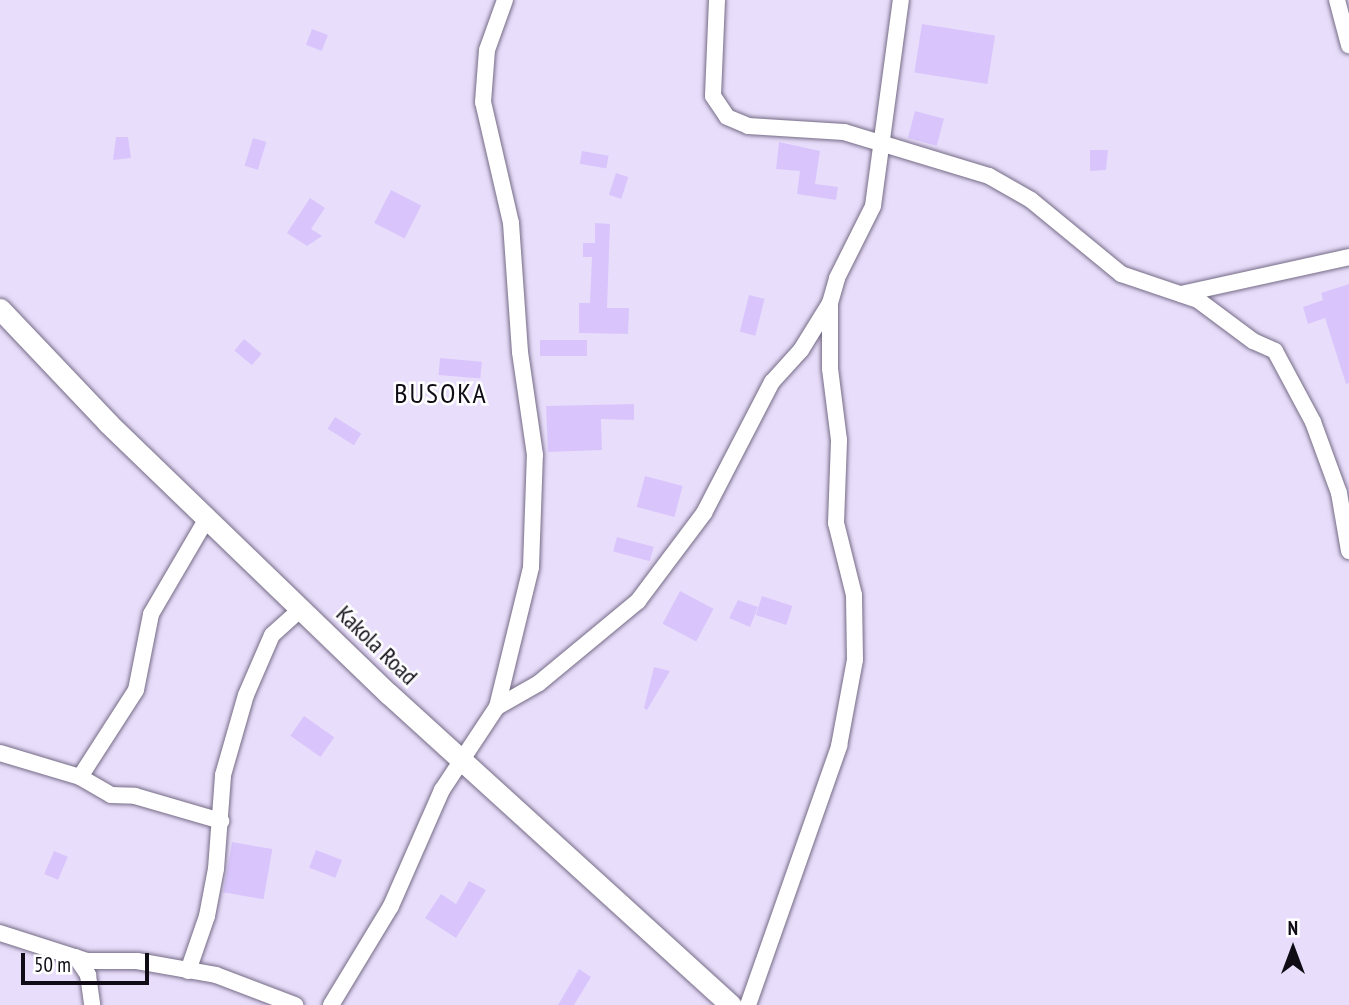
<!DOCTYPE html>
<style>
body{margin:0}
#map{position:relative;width:1349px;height:1005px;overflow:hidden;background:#e8defb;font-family:"PT Sans Narrow",sans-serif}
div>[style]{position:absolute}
.building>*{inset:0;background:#d9c5fc;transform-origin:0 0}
.roads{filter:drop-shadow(0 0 2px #756b85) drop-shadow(0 0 2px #756b85)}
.minor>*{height:16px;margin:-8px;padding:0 8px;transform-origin:8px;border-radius:8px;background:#fff}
.secondary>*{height:21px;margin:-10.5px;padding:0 10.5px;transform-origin:10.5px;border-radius:10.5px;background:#fff}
span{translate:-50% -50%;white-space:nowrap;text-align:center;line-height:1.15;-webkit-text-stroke:5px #fff;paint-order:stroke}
.street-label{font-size:24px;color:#0f0c15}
.quarter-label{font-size:28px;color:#0f0c15;letter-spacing:2px}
.north{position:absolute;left:1258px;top:914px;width:70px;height:70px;-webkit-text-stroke:5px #fff;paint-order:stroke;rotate:0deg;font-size:19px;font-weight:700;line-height:28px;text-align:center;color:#0f0c15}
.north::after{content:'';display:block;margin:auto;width:24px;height:32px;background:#0f0c15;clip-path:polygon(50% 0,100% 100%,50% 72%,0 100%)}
.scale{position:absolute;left:21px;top:953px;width:128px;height:32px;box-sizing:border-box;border:4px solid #0f0c15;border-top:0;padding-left:9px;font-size:21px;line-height:24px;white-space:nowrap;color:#0f0c15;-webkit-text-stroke:5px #fff;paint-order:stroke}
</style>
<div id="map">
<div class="building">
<div style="left:922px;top:24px;width:74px;height:49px;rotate:9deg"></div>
<div style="left:312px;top:29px;width:17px;height:17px;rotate:21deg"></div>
<div style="left:915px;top:111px;width:30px;height:28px;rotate:15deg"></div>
<div style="clip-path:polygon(116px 137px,128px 137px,131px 158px,113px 160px)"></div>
<div style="left:253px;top:138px;width:14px;height:29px;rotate:17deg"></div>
<div style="clip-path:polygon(779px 142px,820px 151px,815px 184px,838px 187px,836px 200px,797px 194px,800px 171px,776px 169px)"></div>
<div style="clip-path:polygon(1090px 150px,1108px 150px,1106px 170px,1090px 171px)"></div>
<div style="left:582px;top:151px;width:27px;height:13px;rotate:10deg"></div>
<div style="left:616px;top:173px;width:13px;height:23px;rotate:18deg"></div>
<div style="left:391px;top:190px;width:34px;height:37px;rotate:27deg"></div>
<div style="clip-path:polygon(310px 198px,325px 208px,311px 229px,322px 236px,307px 246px,287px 233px)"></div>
<div style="clip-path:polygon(595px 223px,610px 224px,607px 308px,629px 308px,628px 334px,579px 333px,579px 303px,590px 303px,592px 257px,583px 257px,583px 243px,595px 243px)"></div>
<div style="clip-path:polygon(1349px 284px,1349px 383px,1346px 384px,1325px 318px,1308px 324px,1303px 307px,1323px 300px,1321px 293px)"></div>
<div style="left:749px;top:295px;width:16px;height:38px;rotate:14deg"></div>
<div style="left:244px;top:339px;width:23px;height:15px;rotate:40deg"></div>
<div style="left:540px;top:340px;width:47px;height:16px"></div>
<div style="left:440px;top:358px;width:42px;height:17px;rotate:5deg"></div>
<div style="clip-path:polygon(634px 404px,634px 420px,601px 419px,602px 450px,548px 452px,546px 406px)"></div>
<div style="left:335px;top:417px;width:31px;height:14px;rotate:32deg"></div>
<div style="left:645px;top:476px;width:39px;height:32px;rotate:15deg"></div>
<div style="left:617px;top:537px;width:38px;height:15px;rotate:15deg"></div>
<div style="left:680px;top:591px;width:38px;height:37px;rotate:28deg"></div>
<div style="left:762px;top:596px;width:32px;height:20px;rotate:18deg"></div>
<div style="clip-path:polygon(738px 600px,758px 607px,750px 627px,729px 618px)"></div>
<div style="clip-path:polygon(654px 667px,670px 671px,647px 710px,644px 708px)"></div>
<div style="left:304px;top:716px;width:37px;height:24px;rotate:35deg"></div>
<div style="left:232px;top:842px;width:41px;height:51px;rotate:10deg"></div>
<div style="left:316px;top:850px;width:28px;height:19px;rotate:21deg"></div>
<div style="left:54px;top:851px;width:15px;height:25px;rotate:23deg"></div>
<div style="clip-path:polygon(469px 881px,486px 890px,456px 938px,425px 918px,441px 894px,456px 904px)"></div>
<div style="clip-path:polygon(579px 969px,591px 977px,574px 1005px,558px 1005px)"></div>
</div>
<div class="roads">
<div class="minor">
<div style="left:717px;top:0;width:96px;rotate:92.4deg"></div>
<div style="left:713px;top:96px;width:25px;rotate:56deg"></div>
<div style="left:727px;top:117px;width:23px;rotate:23deg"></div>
<div style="left:748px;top:126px;width:96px;rotate:3.6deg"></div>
<div style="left:844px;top:132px;width:152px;rotate:16.9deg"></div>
<div style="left:989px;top:176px;width:48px;rotate:29.7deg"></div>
<div style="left:1031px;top:200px;width:117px;rotate:39.4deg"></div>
<div style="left:1121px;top:274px;width:81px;rotate:18.7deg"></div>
<div style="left:1198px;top:300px;width:69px;rotate:36.7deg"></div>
<div style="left:1253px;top:341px;width:24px;rotate:24deg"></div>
<div style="left:1275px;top:351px;width:81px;rotate:61.8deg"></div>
<div style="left:1313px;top:422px;width:76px;rotate:69.9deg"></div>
<div style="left:1339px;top:493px;width:59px;rotate:80.2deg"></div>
<div style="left:1337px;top:0;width:47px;rotate:75.1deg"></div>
<div style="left:1181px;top:294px;width:172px;rotate:-12.4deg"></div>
<div style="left:497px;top:707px;width:48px;rotate:-29.7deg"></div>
<div style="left:539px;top:683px;width:129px;rotate:-39.6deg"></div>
<div style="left:638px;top:601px;width:110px;rotate:-53.1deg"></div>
<div style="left:704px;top:513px;width:148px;rotate:-62.6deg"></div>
<div style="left:772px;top:382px;width:43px;rotate:-47.8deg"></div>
<div style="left:801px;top:350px;width:55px;rotate:-58.3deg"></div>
<div style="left:830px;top:303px;width:26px;rotate:-74deg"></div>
<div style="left:837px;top:278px;width:80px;rotate:-63.4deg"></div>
<div style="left:873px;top:206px;width:208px;rotate:-82.3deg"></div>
<div style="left:0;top:753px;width:84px;rotate:16.7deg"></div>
<div style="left:80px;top:777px;width:36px;rotate:30deg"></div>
<div style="left:111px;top:795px;width:24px;rotate:2deg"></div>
<div style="left:135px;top:796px;width:90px;rotate:16.2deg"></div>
<div style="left:80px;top:777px;width:103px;rotate:-57.2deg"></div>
<div style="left:136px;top:690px;width:77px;rotate:-78.8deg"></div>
<div style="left:151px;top:614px;width:111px;rotate:-59.7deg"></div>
<div style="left:0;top:933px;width:91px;rotate:17.8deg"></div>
<div style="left:87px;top:961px;width:50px"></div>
<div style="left:137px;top:961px;width:80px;rotate:10deg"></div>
<div style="left:216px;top:975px;width:85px;rotate:20.8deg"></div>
<div style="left:76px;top:957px;width:22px;rotate:56deg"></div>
<div style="left:88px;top:975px;width:30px;rotate:82deg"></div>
<div style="left:188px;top:971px;width:58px;rotate:-70.9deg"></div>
<div style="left:207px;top:916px;width:48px;rotate:-79.2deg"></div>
<div style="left:216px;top:869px;width:94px;rotate:-85.7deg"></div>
<div style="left:223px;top:775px;width:83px;rotate:-74deg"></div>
<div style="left:246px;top:695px;width:65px;rotate:-66.6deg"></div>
<div style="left:272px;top:635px;width:39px;rotate:-42deg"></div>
<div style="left:331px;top:1005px;width:116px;rotate:-58.8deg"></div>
<div style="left:391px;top:906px;width:127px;rotate:-66.3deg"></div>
<div style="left:442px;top:790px;width:100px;rotate:-56.5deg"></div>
<div style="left:497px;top:707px;width:144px;rotate:-76.3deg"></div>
<div style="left:531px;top:567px;width:112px;rotate:-88deg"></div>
<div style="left:535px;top:455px;width:104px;rotate:-98.3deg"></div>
<div style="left:520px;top:352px;width:129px;rotate:-94deg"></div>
<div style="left:511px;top:223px;width:124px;rotate:-103deg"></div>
<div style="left:483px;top:102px;width:52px;rotate:-85.6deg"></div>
<div style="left:487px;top:50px;width:53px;rotate:-70.2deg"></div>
<div style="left:748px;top:1005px;width:275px;rotate:-70.6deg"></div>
<div style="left:839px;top:746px;width:87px;rotate:-79.5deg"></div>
<div style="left:855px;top:660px;width:65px;rotate:-90.9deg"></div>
<div style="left:854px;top:595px;width:74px;rotate:-104deg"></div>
<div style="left:836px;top:523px;width:83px;rotate:-87.9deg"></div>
<div style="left:839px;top:440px;width:72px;rotate:-97.2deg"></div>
<div style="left:830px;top:369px;width:66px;rotate:-90deg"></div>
</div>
<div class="secondary">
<div style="left:0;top:309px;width:157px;rotate:46.5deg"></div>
<div style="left:108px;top:423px;width:390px;rotate:44deg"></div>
<div style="left:389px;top:694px;width:462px;rotate:42.3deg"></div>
</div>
</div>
<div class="street-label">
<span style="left:377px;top:645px;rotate:44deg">Kakola Road</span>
</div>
<div class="quarter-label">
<span style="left:441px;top:393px">BUSOKA</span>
</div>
<div class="north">N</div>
<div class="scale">50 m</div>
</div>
